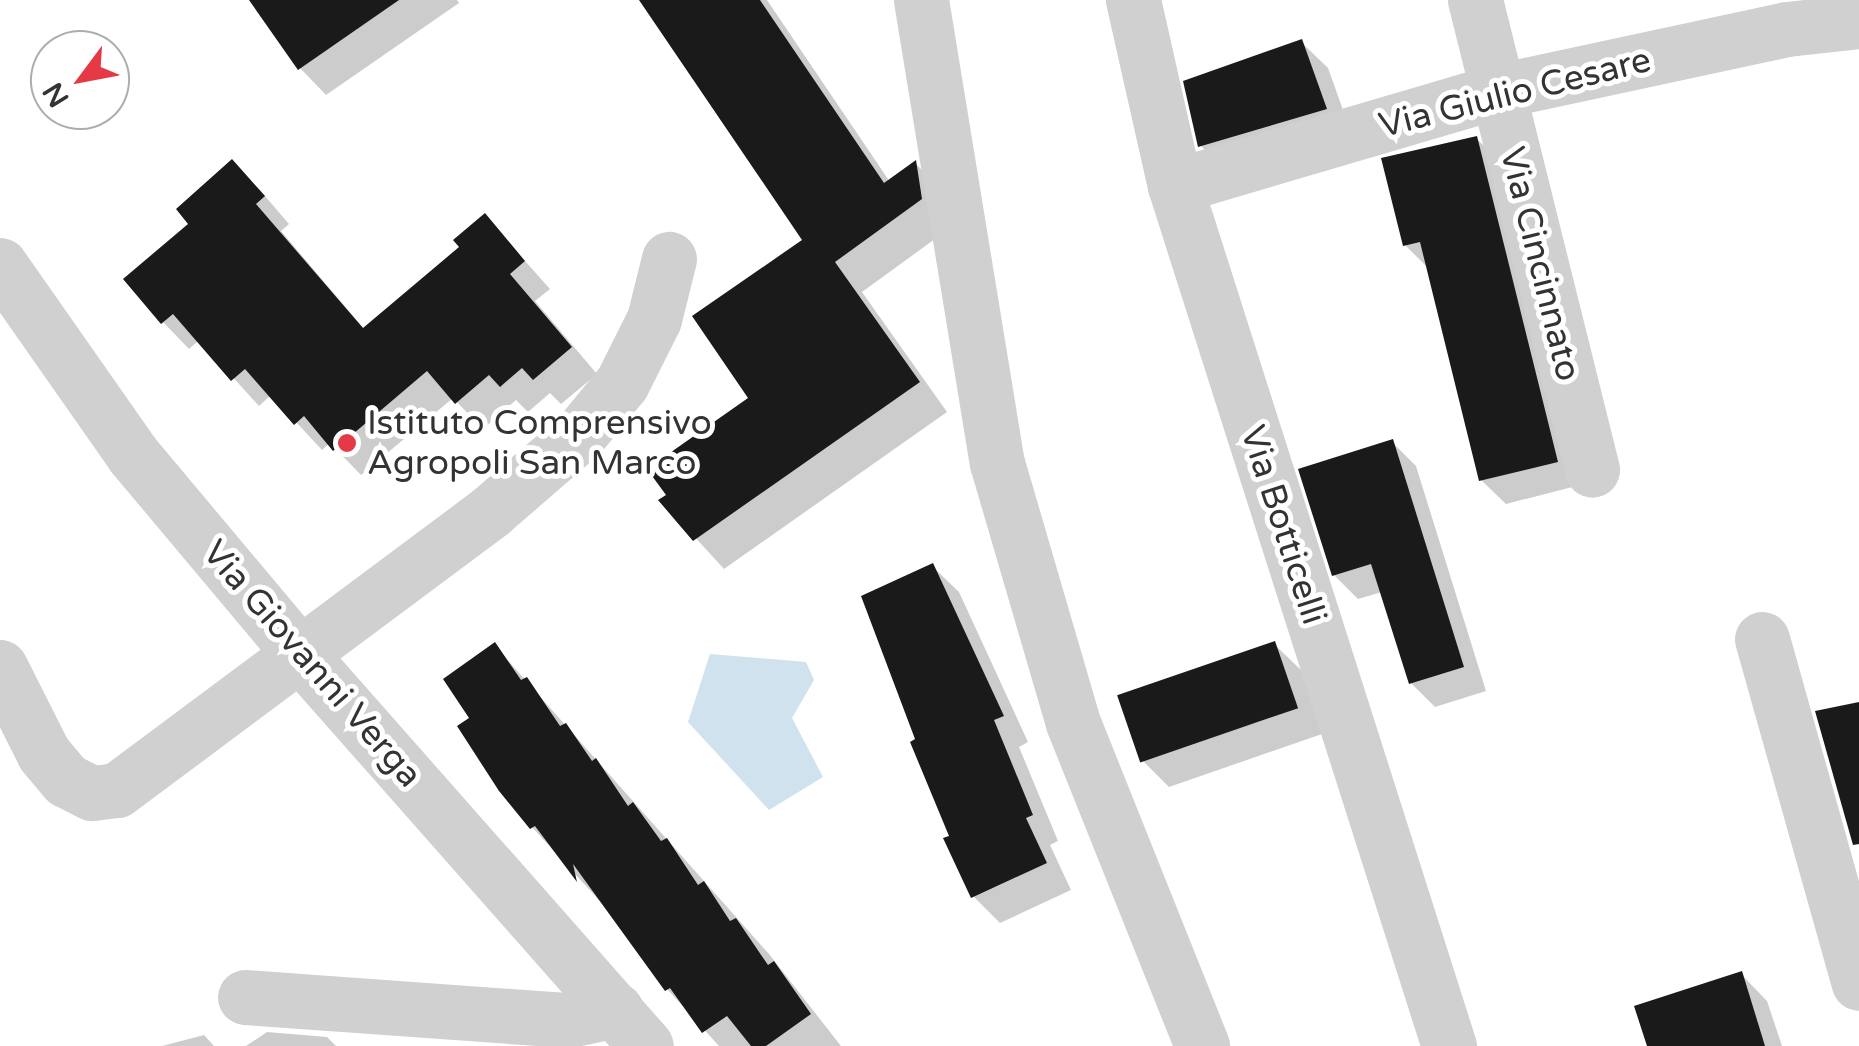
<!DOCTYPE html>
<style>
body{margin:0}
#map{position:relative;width:1859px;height:1046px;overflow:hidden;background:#fff;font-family:"Varela Round",sans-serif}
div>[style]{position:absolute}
.water>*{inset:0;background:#cfe2ee}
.shadow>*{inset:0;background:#0003}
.building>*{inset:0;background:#1a1a1a;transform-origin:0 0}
.minor>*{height:55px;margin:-27.5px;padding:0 27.5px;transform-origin:27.5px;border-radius:27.5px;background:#d0d0d0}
.dots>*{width:28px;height:28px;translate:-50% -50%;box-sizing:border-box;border:5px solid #fff;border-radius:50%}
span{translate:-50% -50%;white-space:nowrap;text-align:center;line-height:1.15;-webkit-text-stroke:10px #fff;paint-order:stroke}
.street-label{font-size:35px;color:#333}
.poi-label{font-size:35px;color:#333}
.left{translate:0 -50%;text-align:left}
.north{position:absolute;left:30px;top:30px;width:100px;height:100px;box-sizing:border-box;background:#fff;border:2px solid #adadad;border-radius:50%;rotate:238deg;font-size:28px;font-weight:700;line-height:40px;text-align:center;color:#333}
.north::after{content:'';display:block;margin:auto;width:35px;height:45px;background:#e63946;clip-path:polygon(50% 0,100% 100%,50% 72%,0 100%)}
</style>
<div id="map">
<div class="water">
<div style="clip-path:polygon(710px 654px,806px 662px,814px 680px,792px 718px,823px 777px,769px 810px,688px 722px)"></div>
</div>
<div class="shadow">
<div style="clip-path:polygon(252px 0,457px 0,459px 3px,326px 95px,300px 68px)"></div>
<div style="clip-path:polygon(642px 0,767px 0,890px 182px,915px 163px,944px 192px,950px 228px,862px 292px,947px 412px,724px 569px,662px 501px,752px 399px,805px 241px)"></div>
<div style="clip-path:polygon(1301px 42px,1328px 68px,1352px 135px,1227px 172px,1200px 145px)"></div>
<div style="clip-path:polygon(1476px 138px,1500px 162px,1580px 485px,1506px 504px,1481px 480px,1430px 270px,1405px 245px)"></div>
<div style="clip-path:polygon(259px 189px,289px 224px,281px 231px,365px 330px,463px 247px,485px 216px,550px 289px,535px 301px,597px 374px,561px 404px,550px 393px,528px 412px,516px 400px,483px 429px,453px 398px,361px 475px,330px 443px,322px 450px,271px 395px,259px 406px,199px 340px,189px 349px,163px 322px)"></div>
<div style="clip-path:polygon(1392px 442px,1416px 466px,1486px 691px,1435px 707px,1411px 683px,1382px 592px,1358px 599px,1334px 575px)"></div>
<div style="clip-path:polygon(932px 566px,959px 592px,1028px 742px,1019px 747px,1058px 841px,1050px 845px,1071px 890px,1000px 923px,973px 896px,918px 741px)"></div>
<div style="clip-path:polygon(1274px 644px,1301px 670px,1322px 734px,1169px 787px,1142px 760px)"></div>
<div style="clip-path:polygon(495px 646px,769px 954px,841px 1046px,719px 1046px,667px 989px,607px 909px,532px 827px,472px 718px)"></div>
<div style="clip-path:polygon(1741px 974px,1767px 1001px,1782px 1046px,1650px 1046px)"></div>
<div style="clip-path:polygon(267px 1032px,327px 1037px,336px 1046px,246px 1046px)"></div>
<div style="clip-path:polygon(204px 1035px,214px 1046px,162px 1046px)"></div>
</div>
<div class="building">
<div style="clip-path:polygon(249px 0,399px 0,298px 70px)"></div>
<div style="clip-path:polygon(639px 0,760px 0,884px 183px,916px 160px,922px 199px,835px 262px,920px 382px,693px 541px,658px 500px,666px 495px,647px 469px,748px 398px,692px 316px,802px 240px)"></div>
<div style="clip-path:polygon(1302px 39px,1327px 109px,1198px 147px,1183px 81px)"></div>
<div style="clip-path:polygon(1477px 136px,1558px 462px,1479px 481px,1420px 242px,1403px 246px,1381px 158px)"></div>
<div style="clip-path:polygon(232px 159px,265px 196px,256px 204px,363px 328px,459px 247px,453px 240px,485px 213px,525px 261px,510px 274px,572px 347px,533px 380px,522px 368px,500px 387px,489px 375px,455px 404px,427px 371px,333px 451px,304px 416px,294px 425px,245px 369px,231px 381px,173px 314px,161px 324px,123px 279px,188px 224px,176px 209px)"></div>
<div style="clip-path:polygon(1393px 439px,1464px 667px,1409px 684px,1371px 564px,1332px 576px,1298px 469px)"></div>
<div style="clip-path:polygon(933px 563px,1004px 716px,994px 720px,1033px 815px,1026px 818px,1047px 863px,971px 898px,943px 838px,949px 836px,910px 742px,915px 739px,861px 596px)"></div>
<div style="left:1275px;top:641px;width:71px;height:167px;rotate:71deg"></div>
<div style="clip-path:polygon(495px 642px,521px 680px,527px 677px,560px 726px,566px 723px,592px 761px,596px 758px,628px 806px,633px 802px,661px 841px,667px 838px,698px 885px,704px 881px,730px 921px,736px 918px,768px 965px,774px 961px,811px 1014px,766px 1046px,751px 1046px,727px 1016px,702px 1033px,670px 988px,665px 991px,573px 864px,577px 882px,535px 826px,530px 829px,499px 791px,457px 726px,469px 718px,443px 679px)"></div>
<div style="clip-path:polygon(1859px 702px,1859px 844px,1853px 845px,1815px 711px)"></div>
<div style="clip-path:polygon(1742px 971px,1765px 1046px,1647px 1046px,1634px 1006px)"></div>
</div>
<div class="minor">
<div style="left:921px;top:0;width:469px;rotate:80.7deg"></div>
<div style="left:997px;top:463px;width:271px;rotate:73.7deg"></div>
<div style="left:1073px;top:723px;width:348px;rotate:68.2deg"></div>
<div style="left:1133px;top:0;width:191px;rotate:77.3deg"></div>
<div style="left:1175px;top:186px;width:903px;rotate:72.33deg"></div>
<div style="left:1475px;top:0;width:484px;rotate:76deg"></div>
<div style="left:1175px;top:186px;width:337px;rotate:-16.4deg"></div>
<div style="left:1498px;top:91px;width:296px;rotate:-12.1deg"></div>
<div style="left:1787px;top:29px;width:72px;rotate:-6.3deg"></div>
<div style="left:0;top:265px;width:232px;rotate:55deg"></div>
<div style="left:133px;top:455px;width:258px;rotate:50deg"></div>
<div style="left:299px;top:653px;width:524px;rotate:48.56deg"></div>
<div style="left:1762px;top:639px;width:357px;rotate:74.3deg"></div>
<div style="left:0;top:667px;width:97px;rotate:63.2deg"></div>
<div style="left:44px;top:754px;width:34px;rotate:50deg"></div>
<div style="left:66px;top:780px;width:29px;rotate:27deg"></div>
<div style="left:92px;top:793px;width:25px;rotate:-7deg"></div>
<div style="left:117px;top:790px;width:467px;rotate:-36.7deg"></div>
<div style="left:491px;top:511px;width:118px;rotate:-40.9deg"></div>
<div style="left:580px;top:434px;width:66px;rotate:-50.5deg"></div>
<div style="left:622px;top:383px;width:72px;rotate:-63.4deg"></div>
<div style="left:654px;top:319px;width:62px;rotate:-76deg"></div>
<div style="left:245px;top:997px;width:325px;rotate:4.1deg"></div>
<div style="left:569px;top:1020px;width:48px;rotate:-12deg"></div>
</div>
<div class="dots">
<div style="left:347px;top:443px;background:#e63946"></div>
</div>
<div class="street-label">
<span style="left:1515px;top:93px;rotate:-14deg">Via Giulio Cesare</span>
<span style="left:1540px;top:264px;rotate:76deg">Via Cincinnato</span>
<span style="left:1283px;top:525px;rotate:72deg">Via Botticelli</span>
<span style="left:312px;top:664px;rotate:49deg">Via Giovanni Verga</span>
</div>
<div class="poi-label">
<span class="left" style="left:367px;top:443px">Istituto Comprensivo<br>Agropoli San Marco</span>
</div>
<div class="north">N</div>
</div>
